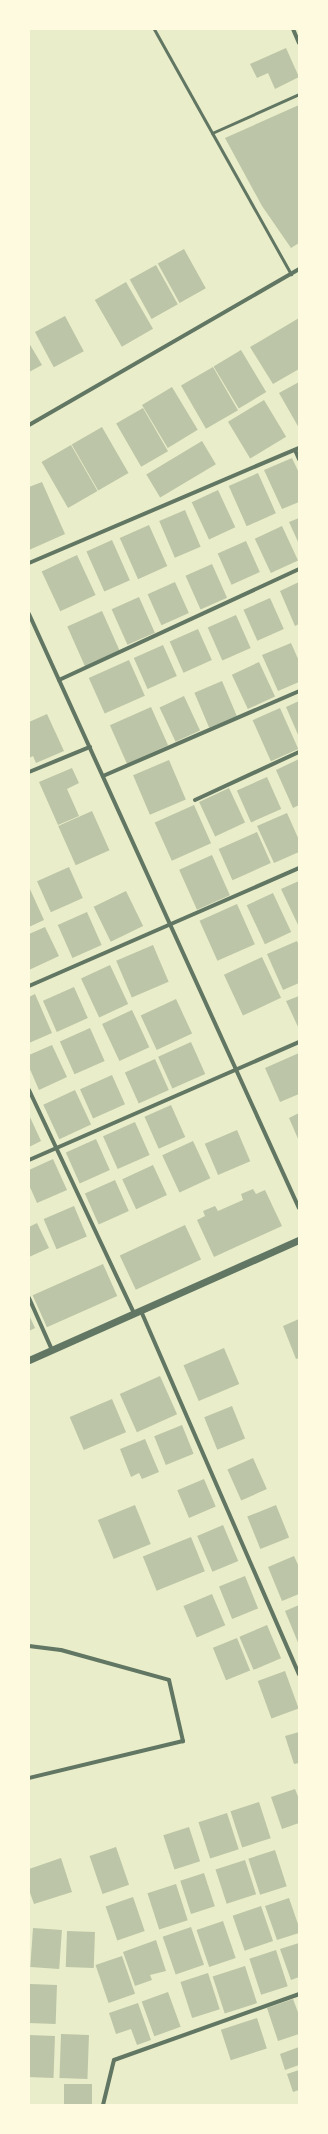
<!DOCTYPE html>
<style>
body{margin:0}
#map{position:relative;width:328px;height:2134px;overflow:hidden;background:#e9edc9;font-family:Bitter,serif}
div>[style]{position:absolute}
.building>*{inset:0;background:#bcc5a7;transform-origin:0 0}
.service>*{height:3px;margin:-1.5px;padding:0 1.5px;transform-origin:1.5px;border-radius:1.5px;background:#617663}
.minor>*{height:4px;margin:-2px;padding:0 2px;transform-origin:2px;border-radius:2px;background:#617663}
.tertiary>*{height:7px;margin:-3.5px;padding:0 3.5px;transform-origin:3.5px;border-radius:3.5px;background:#617663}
span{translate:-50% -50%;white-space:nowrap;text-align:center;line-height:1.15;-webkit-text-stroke:4px #fefae0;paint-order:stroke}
.frame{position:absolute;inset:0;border:30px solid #fefae0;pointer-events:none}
</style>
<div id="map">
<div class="building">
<div style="clip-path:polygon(286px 48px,299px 77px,275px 89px,268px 73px,257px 78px,250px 64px)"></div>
<div style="clip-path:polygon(299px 105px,299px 243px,291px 248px,262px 206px,225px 138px)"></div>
<div style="left:184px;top:249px;width:45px;height:30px;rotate:61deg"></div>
<div style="left:156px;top:265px;width:45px;height:30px;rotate:61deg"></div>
<div style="left:126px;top:282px;width:54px;height:36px;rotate:60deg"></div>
<div style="left:65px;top:316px;width:40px;height:34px;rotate:62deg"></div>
<div style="clip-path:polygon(299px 318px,299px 369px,273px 384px,250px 347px)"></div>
<div style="clip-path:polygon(29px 343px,42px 365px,29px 372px)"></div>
<div style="left:241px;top:350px;width:49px;height:32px;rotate:59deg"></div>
<div style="left:213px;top:367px;width:50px;height:37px;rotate:60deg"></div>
<div style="clip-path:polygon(299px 382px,299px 428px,279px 393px)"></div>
<div style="left:172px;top:387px;width:50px;height:35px;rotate:59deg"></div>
<div style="left:264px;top:400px;width:43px;height:42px;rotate:59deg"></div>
<div style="left:143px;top:408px;width:50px;height:31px;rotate:60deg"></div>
<div style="left:102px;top:427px;width:53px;height:35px;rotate:60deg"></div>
<div style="left:202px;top:441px;width:27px;height:65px;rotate:59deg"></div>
<div style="left:71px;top:445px;width:53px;height:34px;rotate:60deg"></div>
<div style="clip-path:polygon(292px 458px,299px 473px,299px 502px,282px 509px,264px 470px)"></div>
<div style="left:258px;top:473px;width:44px;height:32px;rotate:66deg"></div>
<div style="clip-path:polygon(42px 482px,65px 534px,29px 550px,29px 487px)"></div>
<div style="left:218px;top:490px;width:41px;height:29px;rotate:65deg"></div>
<div style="left:185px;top:510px;width:40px;height:28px;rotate:67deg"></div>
<div style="clip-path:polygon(299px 518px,299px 544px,289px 522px)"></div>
<div style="left:149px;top:525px;width:45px;height:32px;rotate:66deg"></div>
<div style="left:282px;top:526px;width:38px;height:30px;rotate:65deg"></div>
<div style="left:112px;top:540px;width:44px;height:28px;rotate:66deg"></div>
<div style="left:246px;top:541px;width:34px;height:31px;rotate:66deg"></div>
<div style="left:77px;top:555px;width:44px;height:39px;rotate:65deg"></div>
<div style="left:212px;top:564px;width:37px;height:29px;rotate:66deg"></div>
<div style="left:175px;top:582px;width:34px;height:30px;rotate:66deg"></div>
<div style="clip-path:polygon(299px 582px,299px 624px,295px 626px,280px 591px)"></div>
<div style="left:139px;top:597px;width:39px;height:30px;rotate:66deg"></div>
<div style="left:270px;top:598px;width:34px;height:29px;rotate:66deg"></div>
<div style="left:102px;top:611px;width:44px;height:38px;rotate:66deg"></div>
<div style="left:236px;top:615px;width:36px;height:31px;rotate:66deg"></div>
<div style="left:198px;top:629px;width:34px;height:31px;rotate:66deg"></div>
<div style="clip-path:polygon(291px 643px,299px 661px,299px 682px,278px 691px,262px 655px)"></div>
<div style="left:163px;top:645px;width:34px;height:32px;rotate:66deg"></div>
<div style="left:129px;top:660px;width:39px;height:44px;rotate:66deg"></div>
<div style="left:259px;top:662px;width:38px;height:30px;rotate:65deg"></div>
<div style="left:222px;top:681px;width:38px;height:30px;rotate:67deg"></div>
<div style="left:184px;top:696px;width:38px;height:27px;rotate:65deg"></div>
<div style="clip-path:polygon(299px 701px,299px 737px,286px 707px)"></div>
<div style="left:151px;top:707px;width:42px;height:45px;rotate:66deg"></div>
<div style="left:280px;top:708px;width:45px;height:30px;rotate:66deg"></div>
<div style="clip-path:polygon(47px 714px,64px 751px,36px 763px,33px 756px,29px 758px,29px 722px)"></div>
<div style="clip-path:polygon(299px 759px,299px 805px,293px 808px,276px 770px)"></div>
<div style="left:169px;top:760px;width:43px;height:39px;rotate:67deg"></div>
<div style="clip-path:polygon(72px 768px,79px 783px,67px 789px,79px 816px,58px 825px,39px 782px)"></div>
<div style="left:267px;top:777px;width:35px;height:33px;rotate:66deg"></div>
<div style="left:229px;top:788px;width:38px;height:33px;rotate:65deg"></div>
<div style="left:194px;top:805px;width:42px;height:43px;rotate:66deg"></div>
<div style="left:92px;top:811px;width:43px;height:37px;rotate:66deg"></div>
<div style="clip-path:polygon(287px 813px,299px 840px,299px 852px,274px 863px,257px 826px)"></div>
<div style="left:257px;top:832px;width:34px;height:42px;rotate:66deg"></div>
<div style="left:212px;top:855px;width:44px;height:36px;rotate:66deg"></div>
<div style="left:69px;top:867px;width:34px;height:35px;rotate:66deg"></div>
<div style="clip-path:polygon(299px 881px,299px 927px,281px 889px)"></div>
<div style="clip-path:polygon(29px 887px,44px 920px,29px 927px)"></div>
<div style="left:126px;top:891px;width:39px;height:36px;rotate:64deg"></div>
<div style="left:273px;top:893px;width:43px;height:29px;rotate:65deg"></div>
<div style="left:237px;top:904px;width:44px;height:41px;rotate:66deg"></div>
<div style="left:87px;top:912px;width:36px;height:32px;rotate:66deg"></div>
<div style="clip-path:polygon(45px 927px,59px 956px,29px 970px,29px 934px)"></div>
<div style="clip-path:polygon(297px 941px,299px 946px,299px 983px,283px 990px,267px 954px)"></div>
<div style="left:153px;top:945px;width:40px;height:40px;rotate:67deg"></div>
<div style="left:262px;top:957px;width:45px;height:42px;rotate:65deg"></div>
<div style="left:110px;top:965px;width:43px;height:32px;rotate:65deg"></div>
<div style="left:74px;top:987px;width:34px;height:34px;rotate:66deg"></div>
<div style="clip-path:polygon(35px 994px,52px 1033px,29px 1043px,29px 997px)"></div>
<div style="clip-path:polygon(299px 996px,299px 1029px,286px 1001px)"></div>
<div style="left:176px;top:999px;width:38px;height:39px;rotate:65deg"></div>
<div style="left:132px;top:1010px;width:41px;height:33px;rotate:65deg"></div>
<div style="left:90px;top:1028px;width:36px;height:33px;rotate:66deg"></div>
<div style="left:191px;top:1042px;width:35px;height:36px;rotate:66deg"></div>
<div style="clip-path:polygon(52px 1045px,67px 1077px,39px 1090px,29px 1067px,29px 1055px)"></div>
<div style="clip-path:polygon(299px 1053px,299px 1094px,280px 1102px,265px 1068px)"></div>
<div style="left:155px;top:1059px;width:34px;height:33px;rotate:66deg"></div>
<div style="left:112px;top:1075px;width:32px;height:35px;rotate:66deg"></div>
<div style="left:75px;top:1090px;width:38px;height:35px;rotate:65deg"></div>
<div style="left:171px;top:1105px;width:35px;height:29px;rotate:66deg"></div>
<div style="clip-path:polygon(299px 1113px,299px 1141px,289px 1118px)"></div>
<div style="clip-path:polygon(29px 1115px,41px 1141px,29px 1147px)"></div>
<div style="left:135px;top:1122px;width:36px;height:35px;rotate:66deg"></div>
<div style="left:237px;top:1130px;width:34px;height:35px;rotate:67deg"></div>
<div style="left:96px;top:1139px;width:34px;height:33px;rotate:66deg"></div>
<div style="left:193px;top:1141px;width:41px;height:34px;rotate:65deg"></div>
<div style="clip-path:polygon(53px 1159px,67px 1190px,37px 1203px,29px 1185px,29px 1170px)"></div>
<div style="left:153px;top:1165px;width:33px;height:34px;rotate:65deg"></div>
<div style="left:115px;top:1180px;width:34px;height:33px;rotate:66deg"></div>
<div style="clip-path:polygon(253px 1189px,256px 1194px,265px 1190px,282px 1226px,214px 1257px,197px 1220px,205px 1216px,203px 1211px,215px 1206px,218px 1211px,243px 1200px,241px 1194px)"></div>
<div style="left:74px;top:1206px;width:33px;height:33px;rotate:67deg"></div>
<div style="clip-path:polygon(37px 1223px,49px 1248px,29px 1257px,29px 1227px)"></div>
<div style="left:185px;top:1225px;width:38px;height:72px;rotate:65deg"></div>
<div style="left:103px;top:1264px;width:35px;height:77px;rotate:66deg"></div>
<div style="clip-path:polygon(29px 1315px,35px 1328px,29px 1331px)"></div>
<div style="clip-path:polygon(299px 1319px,299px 1358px,296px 1359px,283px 1326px)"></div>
<div style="left:224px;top:1348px;width:39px;height:44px;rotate:67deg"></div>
<div style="left:160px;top:1376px;width:42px;height:44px;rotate:66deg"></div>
<div style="left:112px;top:1399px;width:36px;height:46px;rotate:67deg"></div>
<div style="left:232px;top:1406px;width:35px;height:30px;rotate:68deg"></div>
<div style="left:182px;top:1425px;width:31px;height:30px;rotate:68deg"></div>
<div style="clip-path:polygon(145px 1439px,159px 1472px,142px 1479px,139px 1473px,131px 1477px,120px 1449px)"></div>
<div style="left:253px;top:1458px;width:34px;height:28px;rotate:66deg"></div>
<div style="left:204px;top:1479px;width:30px;height:29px;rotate:67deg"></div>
<div style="left:135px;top:1505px;width:42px;height:40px;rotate:68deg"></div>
<div style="left:276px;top:1505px;width:35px;height:31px;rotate:68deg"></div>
<div style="left:223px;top:1525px;width:39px;height:28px;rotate:67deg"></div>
<div style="left:191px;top:1537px;width:37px;height:52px;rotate:68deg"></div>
<div style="clip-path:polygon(294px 1556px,299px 1567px,299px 1594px,282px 1601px,268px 1567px)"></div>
<div style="left:245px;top:1576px;width:35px;height:28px;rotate:68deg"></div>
<div style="left:212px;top:1594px;width:34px;height:31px;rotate:67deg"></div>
<div style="clip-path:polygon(299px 1605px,299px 1645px,285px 1611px)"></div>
<div style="left:267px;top:1625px;width:36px;height:30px;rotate:67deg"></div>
<div style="left:237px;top:1638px;width:35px;height:26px;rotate:68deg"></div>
<div style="left:285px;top:1671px;width:40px;height:29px;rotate:70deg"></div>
<div style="clip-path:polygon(299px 1732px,299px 1763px,294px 1764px,285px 1736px)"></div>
<div style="clip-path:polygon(295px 1789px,299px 1799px,299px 1823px,282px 1829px,271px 1797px)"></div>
<div style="left:259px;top:1802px;width:38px;height:30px;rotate:72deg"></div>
<div style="left:227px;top:1813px;width:38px;height:30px;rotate:72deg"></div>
<div style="left:189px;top:1827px;width:36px;height:27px;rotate:72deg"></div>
<div style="left:116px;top:1847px;width:40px;height:28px;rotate:71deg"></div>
<div style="left:275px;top:1850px;width:38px;height:28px;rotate:72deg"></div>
<div style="clip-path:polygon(61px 1858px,72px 1892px,34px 1904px,29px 1890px,29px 1869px)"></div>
<div style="left:245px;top:1860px;width:36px;height:31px;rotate:72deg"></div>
<div style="left:204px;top:1873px;width:35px;height:25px;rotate:72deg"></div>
<div style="left:176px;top:1884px;width:38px;height:30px;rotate:72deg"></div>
<div style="left:133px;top:1897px;width:36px;height:29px;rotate:71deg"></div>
<div style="clip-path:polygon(289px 1898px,299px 1927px,299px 1933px,277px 1940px,265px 1906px)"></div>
<div style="left:261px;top:1906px;width:37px;height:30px;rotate:71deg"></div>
<div style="left:223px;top:1921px;width:39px;height:28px;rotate:71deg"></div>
<div style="left:191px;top:1927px;width:40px;height:30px;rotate:71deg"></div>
<div style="left:33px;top:1928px;width:29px;height:39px;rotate:4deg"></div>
<div style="left:67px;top:1931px;width:28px;height:36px;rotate:2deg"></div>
<div style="clip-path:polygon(156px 1940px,166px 1971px,150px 1975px,152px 1980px,135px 1986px,123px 1952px)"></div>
<div style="clip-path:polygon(299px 1943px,299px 1977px,291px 1980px,280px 1949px)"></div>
<div style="left:276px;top:1950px;width:38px;height:28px;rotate:72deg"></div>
<div style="left:122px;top:1956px;width:40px;height:28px;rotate:71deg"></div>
<div style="left:245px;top:1966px;width:39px;height:34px;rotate:72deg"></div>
<div style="left:208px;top:1973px;width:38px;height:29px;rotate:72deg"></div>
<div style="left:30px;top:1984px;width:27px;height:39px;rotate:2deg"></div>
<div style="left:168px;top:1992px;width:37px;height:28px;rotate:70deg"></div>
<div style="clip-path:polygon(293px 1999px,299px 2015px,299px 2034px,278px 2041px,267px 2008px)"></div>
<div style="clip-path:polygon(138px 2003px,151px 2040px,137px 2045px,131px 2029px,116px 2034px,109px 2013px)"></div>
<div style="left:257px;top:2018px;width:32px;height:38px;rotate:72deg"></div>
<div style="left:61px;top:2034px;width:28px;height:44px;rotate:2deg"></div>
<div style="left:29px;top:2035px;width:26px;height:42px;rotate:2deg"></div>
<div style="clip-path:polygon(299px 2047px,299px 2065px,285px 2070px,280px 2054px)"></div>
<div style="clip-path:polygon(299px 2070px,299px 2090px,293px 2092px,287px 2074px)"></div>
<div style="left:64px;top:2084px;width:28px;height:21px"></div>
</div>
<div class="service">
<div style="left:154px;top:29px;width:281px;rotate:60.8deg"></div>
<div style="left:212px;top:133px;width:95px;rotate:-24.1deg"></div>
</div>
<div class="minor">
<div style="left:293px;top:29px;width:15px;rotate:67deg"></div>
<div style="left:29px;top:425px;width:312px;rotate:-30deg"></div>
<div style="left:295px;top:450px;width:10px;rotate:66deg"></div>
<div style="left:29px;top:563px;width:293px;rotate:-23.1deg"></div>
<div style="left:29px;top:614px;width:652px;rotate:65.56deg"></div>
<div style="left:59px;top:680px;width:264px;rotate:-24.8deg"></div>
<div style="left:29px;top:772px;width:66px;rotate:-22.3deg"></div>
<div style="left:103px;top:776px;width:214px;rotate:-23.4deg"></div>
<div style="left:195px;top:800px;width:115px;rotate:-24.8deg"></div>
<div style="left:29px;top:986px;width:295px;rotate:-23.6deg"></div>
<div style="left:29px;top:1090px;width:246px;rotate:64.8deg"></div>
<div style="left:29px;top:1160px;width:295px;rotate:-23.6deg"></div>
<div style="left:29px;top:1298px;width:57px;rotate:66.1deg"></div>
<div style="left:141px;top:1311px;width:396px;rotate:66.5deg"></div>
<div style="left:29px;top:1646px;width:32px;rotate:7deg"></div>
<div style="left:61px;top:1650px;width:112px;rotate:15.5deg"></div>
<div style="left:169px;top:1680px;width:63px;rotate:77.1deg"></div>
<div style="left:183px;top:1741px;width:158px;rotate:166.5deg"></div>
<div style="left:103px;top:2105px;width:46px;rotate:-76.3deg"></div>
<div style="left:114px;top:2060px;width:196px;rotate:-19.6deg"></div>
</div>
<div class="tertiary">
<div style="left:29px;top:1360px;width:295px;rotate:-24deg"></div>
</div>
<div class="frame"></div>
</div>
